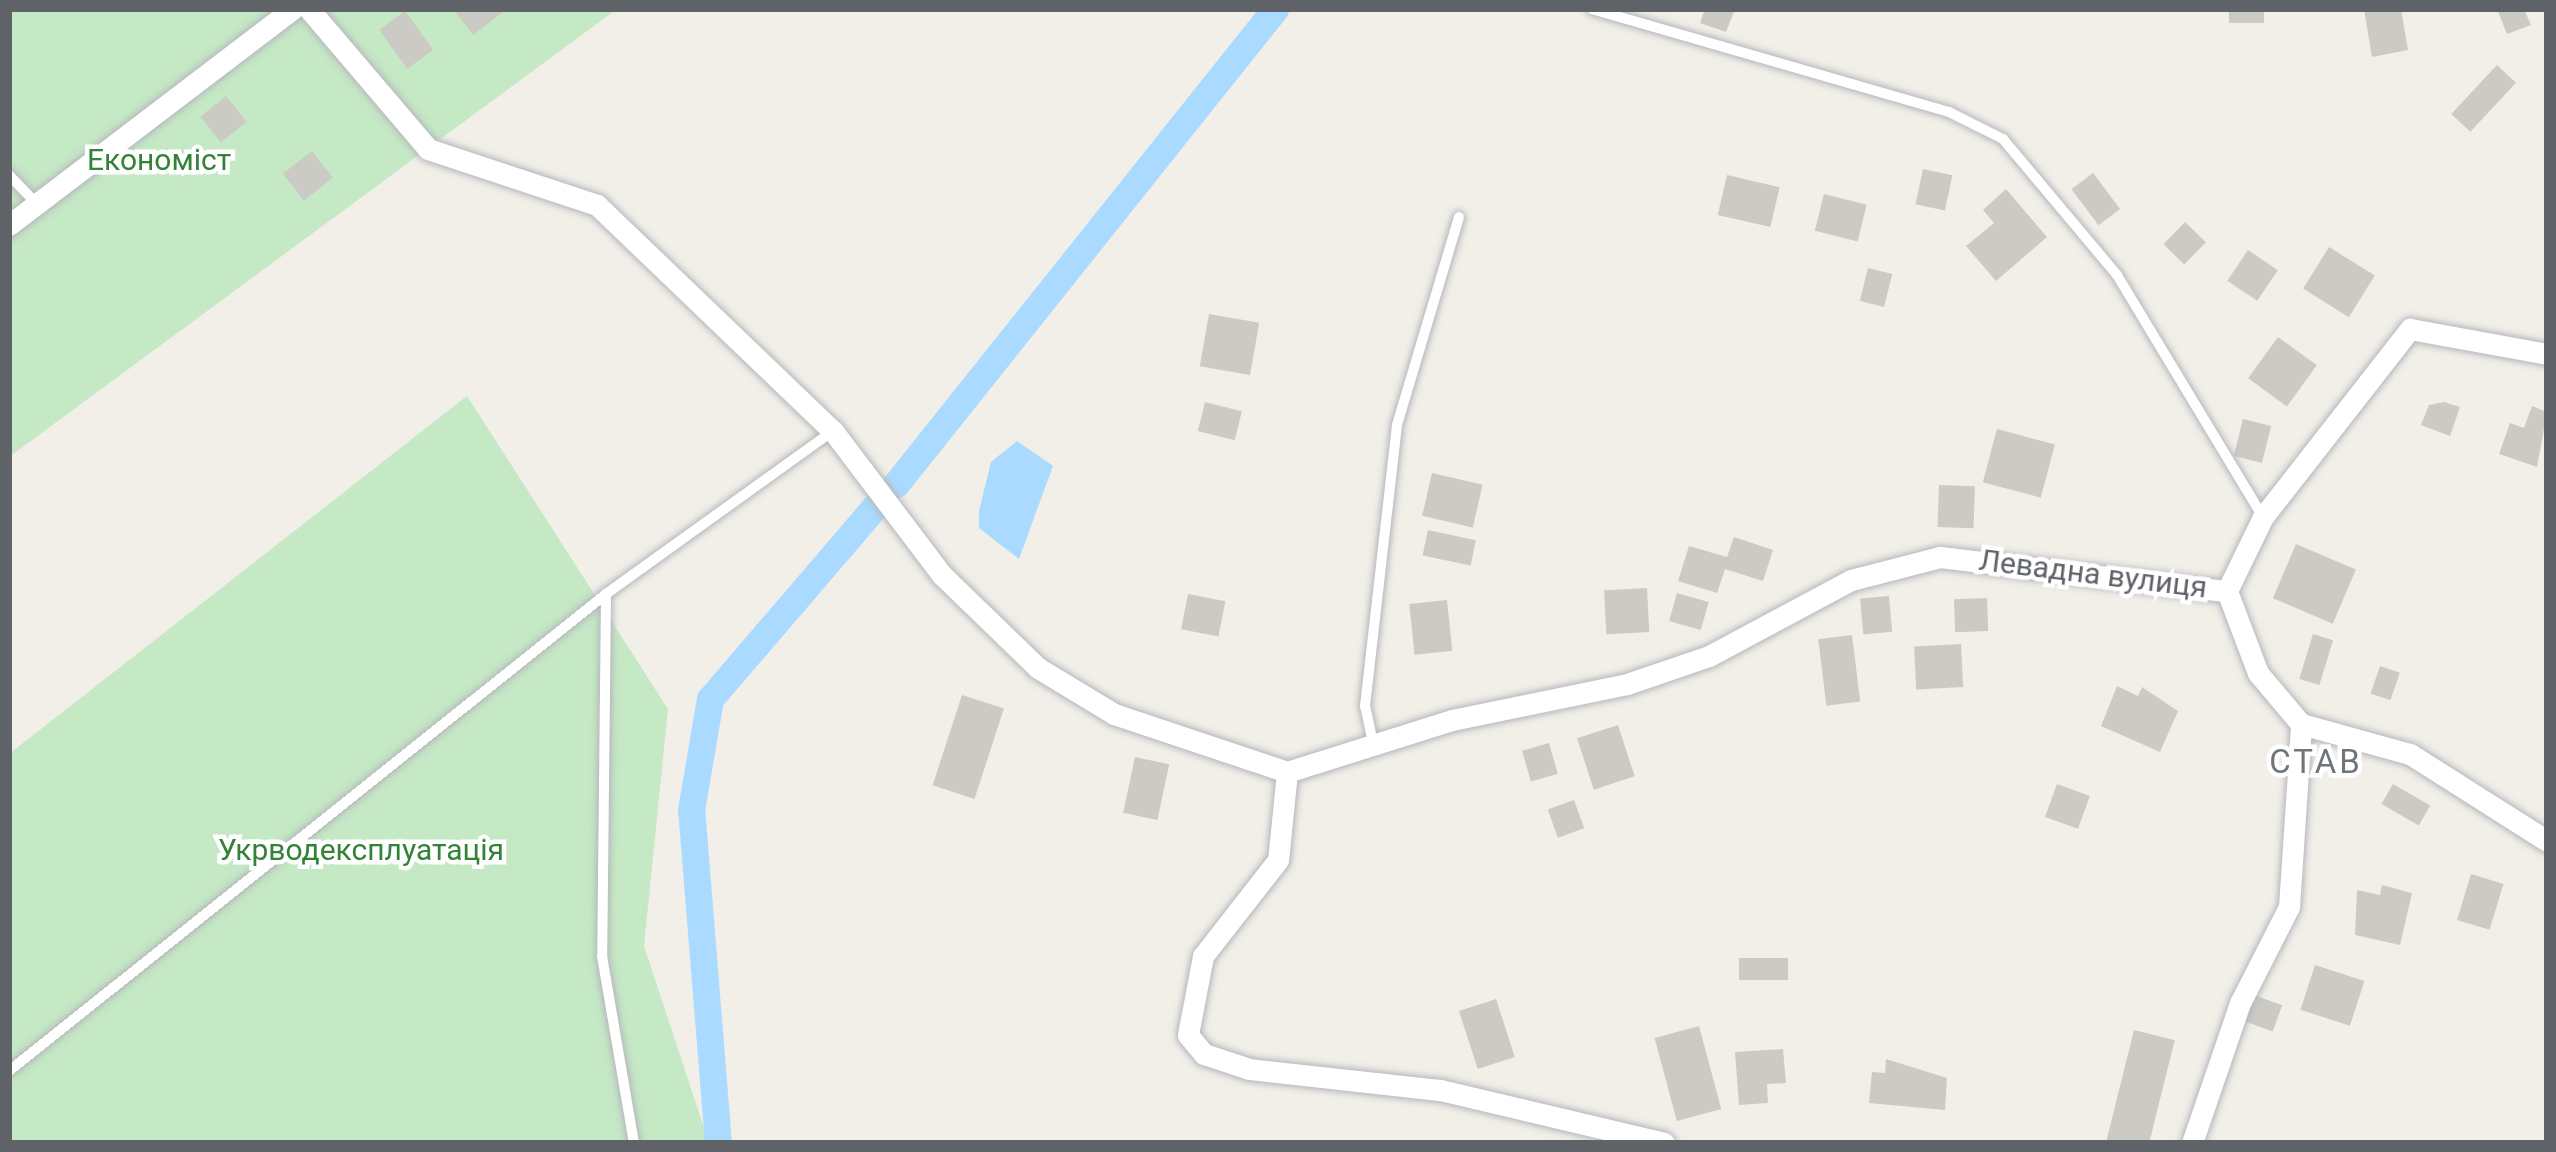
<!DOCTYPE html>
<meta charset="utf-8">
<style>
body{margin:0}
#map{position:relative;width:2556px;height:1152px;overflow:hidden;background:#f1efe8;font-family:Roboto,sans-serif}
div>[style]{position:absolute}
.green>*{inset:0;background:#c5e8c5}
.water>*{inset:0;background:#aadaff}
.canal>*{height:27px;margin:-13.5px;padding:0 13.5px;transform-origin:13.5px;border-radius:13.5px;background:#aadaff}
.building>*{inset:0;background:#cccac5;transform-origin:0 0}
.roads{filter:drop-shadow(0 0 3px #b5b8bc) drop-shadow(0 0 3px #b5b8bc)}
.service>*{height:10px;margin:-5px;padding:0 5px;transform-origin:5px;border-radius:5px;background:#fff}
.minor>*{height:21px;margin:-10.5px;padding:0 10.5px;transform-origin:10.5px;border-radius:10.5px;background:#fff}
span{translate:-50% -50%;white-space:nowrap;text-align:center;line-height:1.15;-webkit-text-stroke:9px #fff;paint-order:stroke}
.park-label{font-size:30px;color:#348238}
.street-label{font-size:30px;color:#5f6368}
.neighbourhood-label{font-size:33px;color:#70757a;letter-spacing:3px}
.frame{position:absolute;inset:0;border:12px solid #5f6368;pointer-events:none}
</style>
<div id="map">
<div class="green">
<div style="clip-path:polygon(9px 9px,617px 9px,9px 457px)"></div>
<div style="clip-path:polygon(467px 396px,668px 709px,644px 946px,709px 1143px,9px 1143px,9px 754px)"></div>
</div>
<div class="water">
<div style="clip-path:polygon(1017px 441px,1053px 466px,1019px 559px,979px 528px,979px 511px,991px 462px)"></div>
</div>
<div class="canal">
<div style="left:896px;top:484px;width:608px;rotate:-51.41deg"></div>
<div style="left:718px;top:1143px;width:334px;rotate:-94.6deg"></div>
<div style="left:691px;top:810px;width:113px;rotate:-80.3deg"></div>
<div style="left:710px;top:699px;width:257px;rotate:-49.4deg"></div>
</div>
<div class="building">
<div style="clip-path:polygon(453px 9px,507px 9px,473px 35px)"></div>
<div style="clip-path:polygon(1705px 9px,1735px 9px,1726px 32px,1700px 23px)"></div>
<div style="left:2229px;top:9px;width:35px;height:14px"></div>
<div style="clip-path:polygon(2364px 9px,2401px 9px,2408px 50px,2372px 57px)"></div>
<div style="clip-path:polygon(2497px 9px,2524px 9px,2531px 25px,2507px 34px)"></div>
<div style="left:405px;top:11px;width:48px;height:32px;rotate:54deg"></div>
<div style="left:2497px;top:65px;width:26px;height:67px;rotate:43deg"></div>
<div style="left:226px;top:96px;width:33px;height:33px;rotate:51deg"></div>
<div style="left:312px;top:151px;width:34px;height:37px;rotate:52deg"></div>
<div style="left:1923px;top:169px;width:30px;height:36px;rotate:12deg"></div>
<div style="left:2093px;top:173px;width:45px;height:27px;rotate:53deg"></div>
<div style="left:1727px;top:175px;width:54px;height:41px;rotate:13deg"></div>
<div style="clip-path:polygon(2006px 189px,2047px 237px,1996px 281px,1966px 246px,1994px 223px,1983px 210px)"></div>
<div style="left:1824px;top:194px;width:44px;height:38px;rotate:14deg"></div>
<div style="left:2185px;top:222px;width:29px;height:31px;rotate:44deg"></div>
<div style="left:2329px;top:247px;width:54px;height:49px;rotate:32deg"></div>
<div style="left:2248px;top:250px;width:36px;height:37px;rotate:34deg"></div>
<div style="left:1868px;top:268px;width:25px;height:34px;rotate:14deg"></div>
<div style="left:1209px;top:314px;width:51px;height:53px;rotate:10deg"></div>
<div style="left:2278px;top:337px;width:48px;height:51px;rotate:36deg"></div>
<div style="left:1205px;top:402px;width:38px;height:30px;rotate:14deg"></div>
<div style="clip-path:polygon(2444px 402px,2460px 407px,2450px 436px,2421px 425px,2429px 405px)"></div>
<div style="clip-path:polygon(2532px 406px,2547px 412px,2537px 467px,2499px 454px,2510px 423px,2524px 428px)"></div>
<div style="left:2243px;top:419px;width:29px;height:38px;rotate:14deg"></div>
<div style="left:1997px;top:429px;width:60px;height:55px;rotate:15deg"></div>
<div style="left:1432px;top:473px;width:52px;height:44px;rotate:13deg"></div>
<div style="left:1939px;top:485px;width:36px;height:42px;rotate:2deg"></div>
<div style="left:1428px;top:530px;width:49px;height:26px;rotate:12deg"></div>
<div style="clip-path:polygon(1734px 537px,1773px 550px,1763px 581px,1725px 569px,1717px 593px,1678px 581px,1689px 546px,1727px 557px)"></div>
<div style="left:2296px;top:544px;width:65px;height:59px;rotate:23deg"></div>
<div style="left:1647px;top:588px;width:44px;height:43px;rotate:87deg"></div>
<div style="left:1677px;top:593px;width:33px;height:29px;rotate:16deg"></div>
<div style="left:1188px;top:594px;width:38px;height:36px;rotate:11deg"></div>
<div style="left:1889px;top:596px;width:36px;height:29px;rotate:85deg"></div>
<div style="left:1987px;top:598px;width:33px;height:33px;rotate:88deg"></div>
<div style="left:1447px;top:600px;width:51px;height:38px;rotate:84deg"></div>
<div style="left:2313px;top:634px;width:21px;height:47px;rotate:17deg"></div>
<div style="left:1852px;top:635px;width:67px;height:34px;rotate:83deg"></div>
<div style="left:1961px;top:644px;width:43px;height:47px;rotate:87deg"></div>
<div style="left:2380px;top:666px;width:21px;height:29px;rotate:19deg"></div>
<div style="clip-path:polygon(2117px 686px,2138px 696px,2142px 687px,2178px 711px,2160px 752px,2101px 726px)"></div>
<div style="left:962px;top:695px;width:44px;height:95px;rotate:18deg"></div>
<div style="left:1618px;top:725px;width:54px;height:43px;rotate:72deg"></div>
<div style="left:1549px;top:743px;width:32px;height:28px;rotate:74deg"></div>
<div style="left:1135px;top:757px;width:35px;height:57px;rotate:12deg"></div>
<div style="left:2057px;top:784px;width:35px;height:35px;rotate:20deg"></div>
<div style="left:2393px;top:784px;width:43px;height:23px;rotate:30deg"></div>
<div style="left:1574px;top:800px;width:30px;height:28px;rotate:70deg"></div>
<div style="left:2471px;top:874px;width:34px;height:48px;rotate:17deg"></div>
<div style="clip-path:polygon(2382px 885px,2412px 893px,2400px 945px,2355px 935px,2357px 890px,2380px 895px)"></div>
<div style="left:1788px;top:958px;width:22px;height:49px;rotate:90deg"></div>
<div style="left:2315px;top:965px;width:52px;height:47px;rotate:18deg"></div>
<div style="left:2254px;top:995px;width:30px;height:28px;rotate:20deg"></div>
<div style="left:1496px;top:999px;width:61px;height:39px;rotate:72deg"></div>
<div style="left:1699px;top:1026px;width:86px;height:46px;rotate:75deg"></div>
<div style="left:2134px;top:1030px;width:42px;height:116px;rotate:14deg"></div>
<div style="clip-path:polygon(1783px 1049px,1786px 1083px,1767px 1084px,1768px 1103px,1739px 1105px,1735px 1052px)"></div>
<div style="clip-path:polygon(1886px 1059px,1947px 1078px,1945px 1110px,1869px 1103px,1872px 1072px,1885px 1073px)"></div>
</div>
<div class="roads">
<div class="service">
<div style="left:1592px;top:9px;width:372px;rotate:16.1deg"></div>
<div style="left:1949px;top:112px;width:60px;rotate:26.6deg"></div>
<div style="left:2003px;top:139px;width:177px;rotate:50deg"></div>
<div style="left:2117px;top:275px;width:283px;rotate:58.9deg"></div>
<div style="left:9px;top:175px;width:40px;rotate:46deg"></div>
<div style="left:606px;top:594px;width:362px;rotate:90.6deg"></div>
<div style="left:602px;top:956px;width:190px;rotate:80.3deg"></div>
<div style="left:1373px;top:743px;width:38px;rotate:-102deg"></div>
<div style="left:1365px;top:706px;width:283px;rotate:-83.5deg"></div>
<div style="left:1397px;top:425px;width:217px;rotate:-73.4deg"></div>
<div style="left:9px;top:1071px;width:764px;rotate:-38.62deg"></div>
<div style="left:606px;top:594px;width:279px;rotate:-35.7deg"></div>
</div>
<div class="minor">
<div style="left:309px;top:9px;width:184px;rotate:49.6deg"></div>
<div style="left:428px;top:149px;width:178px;rotate:18.3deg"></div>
<div style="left:597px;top:205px;width:327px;rotate:43.8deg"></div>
<div style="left:833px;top:431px;width:181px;rotate:52.9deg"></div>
<div style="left:942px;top:575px;width:134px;rotate:44.1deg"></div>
<div style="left:1038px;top:668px;width:89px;rotate:31.2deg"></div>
<div style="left:1114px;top:714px;width:182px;rotate:18.5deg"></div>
<div style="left:1287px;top:772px;width:173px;rotate:-17.5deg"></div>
<div style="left:1452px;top:720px;width:179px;rotate:-11.6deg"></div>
<div style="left:1627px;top:684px;width:87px;rotate:-18.9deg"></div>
<div style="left:1709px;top:656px;width:161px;rotate:-28.2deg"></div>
<div style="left:1851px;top:580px;width:92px;rotate:-14.5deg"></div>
<div style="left:1940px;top:557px;width:289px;rotate:6.8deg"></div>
<div style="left:2227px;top:591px;width:82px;rotate:-64.1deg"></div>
<div style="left:2263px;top:517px;width:239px;rotate:-52deg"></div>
<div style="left:2410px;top:329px;width:139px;rotate:10.3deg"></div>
<div style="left:9px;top:225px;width:357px;rotate:-37.3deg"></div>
<div style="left:2227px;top:591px;width:88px;rotate:69.3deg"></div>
<div style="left:2258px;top:673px;width:67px;rotate:49.9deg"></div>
<div style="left:2301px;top:724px;width:113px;rotate:15.4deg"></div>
<div style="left:2410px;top:754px;width:162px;rotate:32.4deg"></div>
<div style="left:1287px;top:772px;width:88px;rotate:95.8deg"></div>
<div style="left:1278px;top:860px;width:122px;rotate:128deg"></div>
<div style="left:1203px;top:956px;width:80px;rotate:100.8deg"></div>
<div style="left:1188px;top:1035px;width:25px;rotate:50deg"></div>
<div style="left:1204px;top:1054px;width:47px;rotate:18.4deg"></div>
<div style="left:1249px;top:1069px;width:192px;rotate:6.3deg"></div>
<div style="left:1440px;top:1090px;width:230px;rotate:13.3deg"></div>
<div style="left:2192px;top:1143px;width:148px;rotate:-71.1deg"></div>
<div style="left:2240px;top:1003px;width:108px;rotate:-63deg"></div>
<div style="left:2289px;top:907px;width:183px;rotate:-86.2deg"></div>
</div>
</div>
<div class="park-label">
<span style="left:159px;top:160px">Економіст</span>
<span style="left:361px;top:850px">Укрводексплуатація</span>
</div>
<div class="street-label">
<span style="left:2093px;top:574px;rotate:7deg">Левадна вулиця</span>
</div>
<div class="neighbourhood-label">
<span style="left:2316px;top:762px">СТАВ</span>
</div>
<div class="frame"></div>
</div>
